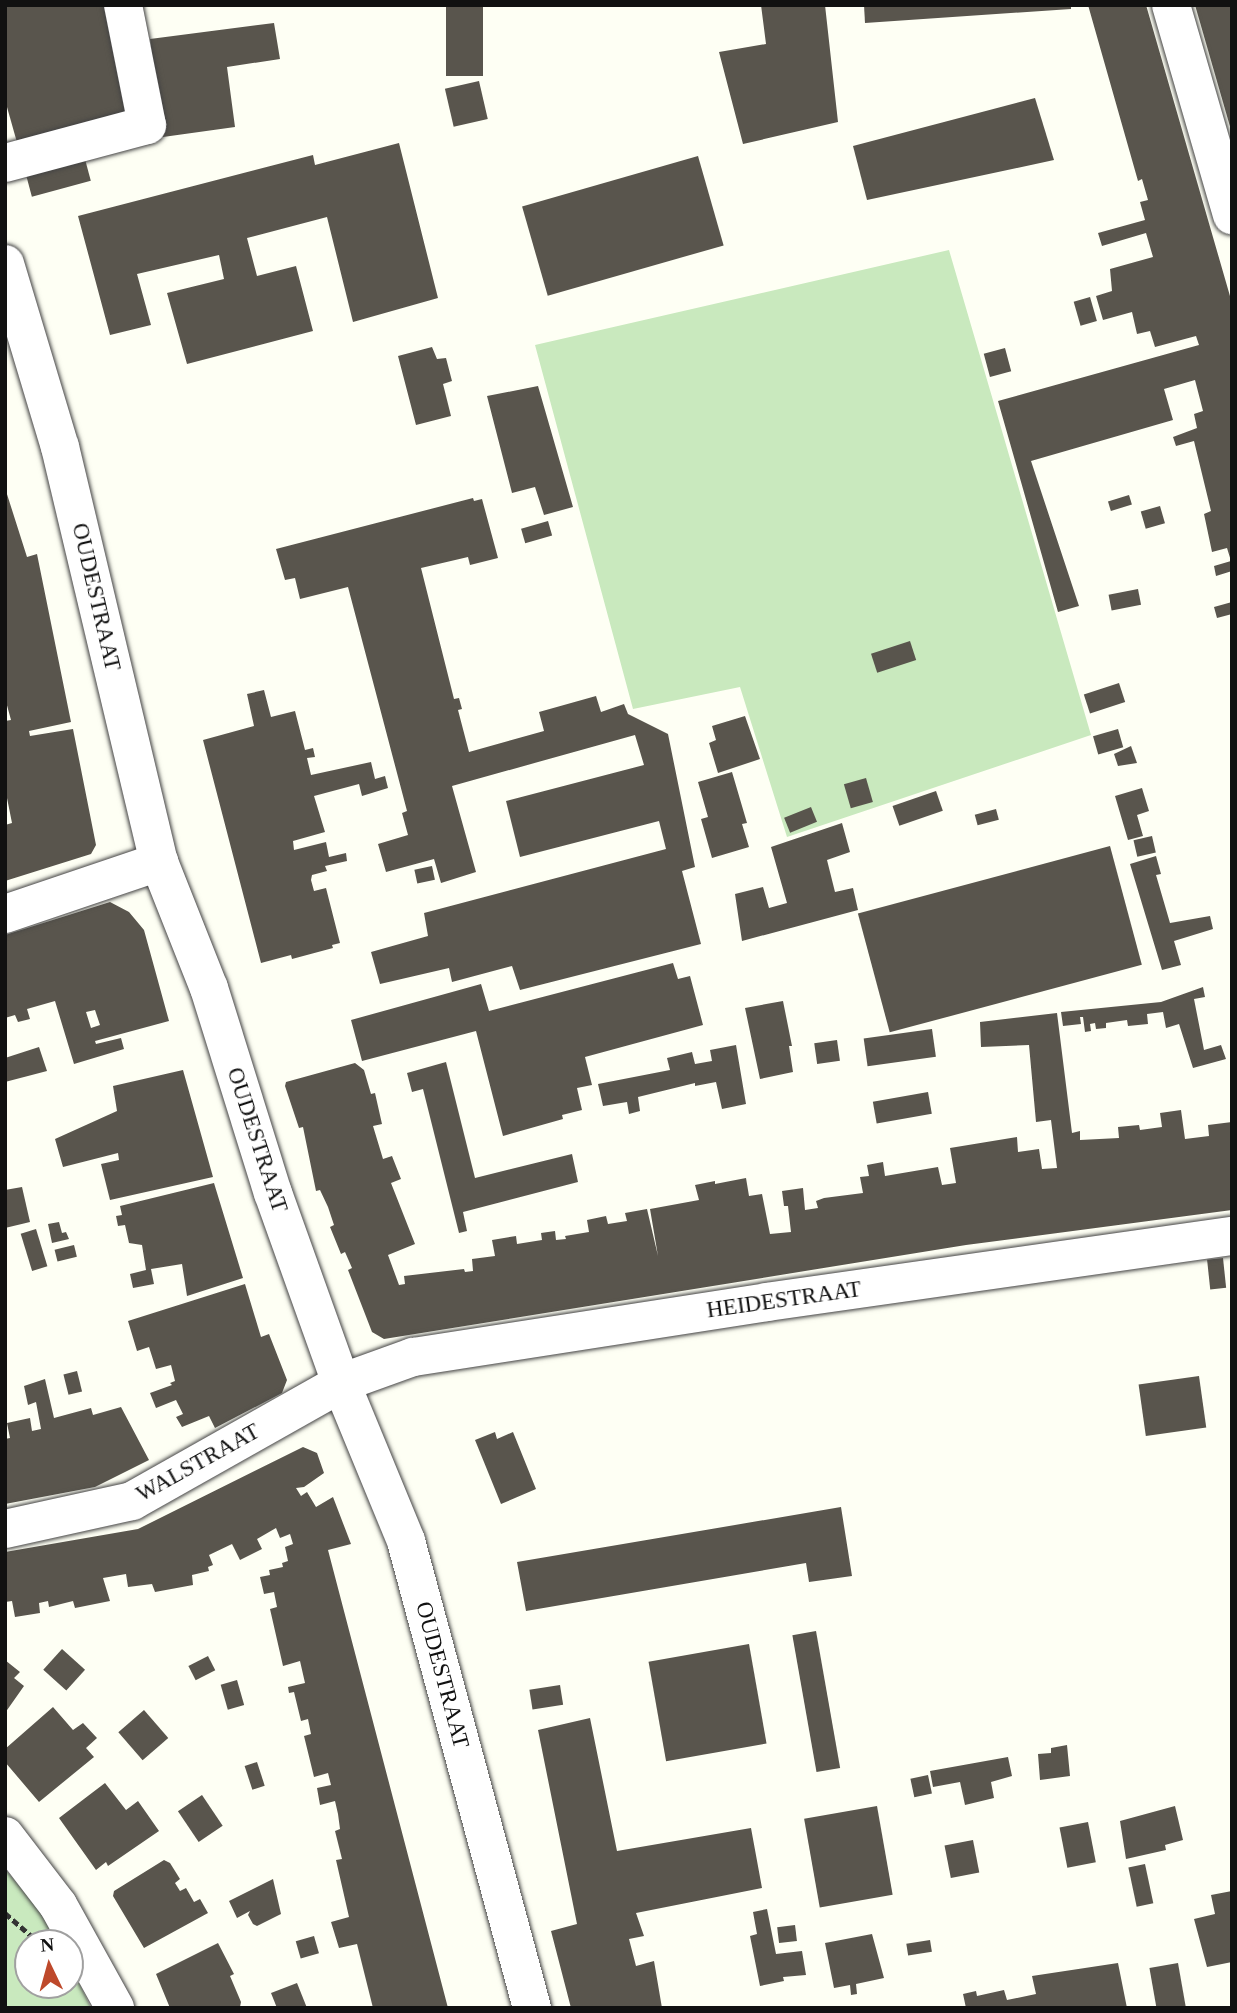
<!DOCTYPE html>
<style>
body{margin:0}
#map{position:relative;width:1237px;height:2013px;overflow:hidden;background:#fefff4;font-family:"Times New Roman",serif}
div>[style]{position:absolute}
.green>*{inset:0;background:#c9e9be}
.building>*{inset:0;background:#59554d;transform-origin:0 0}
.path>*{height:4.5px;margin-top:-2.25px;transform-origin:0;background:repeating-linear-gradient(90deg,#333 0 7px,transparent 0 10.5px)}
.roads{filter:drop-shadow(0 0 2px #444) drop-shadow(0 0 2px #444)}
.minor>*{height:38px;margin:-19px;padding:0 19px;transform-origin:19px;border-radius:19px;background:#fff}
span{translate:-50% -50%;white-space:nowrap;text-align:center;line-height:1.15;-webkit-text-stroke:7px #fff;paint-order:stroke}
.street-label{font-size:23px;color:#111}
.frame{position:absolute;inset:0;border:7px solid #111;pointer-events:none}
.north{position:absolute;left:14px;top:1929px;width:70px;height:70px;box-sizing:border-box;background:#fff;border:2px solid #a0a0a0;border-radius:50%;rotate:355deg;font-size:19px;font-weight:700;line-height:28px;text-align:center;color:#111}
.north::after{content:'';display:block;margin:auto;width:24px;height:32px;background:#be492b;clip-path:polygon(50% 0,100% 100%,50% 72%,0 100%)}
</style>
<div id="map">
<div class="green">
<div style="clip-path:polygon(949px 250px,1091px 735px,787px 837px,740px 687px,633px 709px,535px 345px)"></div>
<div style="clip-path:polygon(5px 1869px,38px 1909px,58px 1943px,28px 1943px,28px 1985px,70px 1985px,70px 1964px,91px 2008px,5px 2008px)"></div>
</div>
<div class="building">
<div style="clip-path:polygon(5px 5px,107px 5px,138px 121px,20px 153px,5px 100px)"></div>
<div style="left:446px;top:5px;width:37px;height:71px"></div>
<div style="clip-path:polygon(761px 5px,825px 5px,838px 122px,743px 144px,719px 52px,766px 44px)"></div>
<div style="clip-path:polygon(864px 5px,1071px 5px,1071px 9px,865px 23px)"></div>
<div style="clip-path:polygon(1088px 5px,1146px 5px,1232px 303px,1232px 571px,1216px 576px,1214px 566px,1231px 561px,1227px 548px,1212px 552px,1204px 514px,1211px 511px,1194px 441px,1176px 446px,1173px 437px,1197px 428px,1194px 414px,1203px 411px,1195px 380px,1164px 389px,1173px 420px,1031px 461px,1079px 606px,1058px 612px,998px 401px,1199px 345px,1196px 336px,1155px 347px,1150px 331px,1137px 334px,1132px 312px,1103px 320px,1096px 296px,1112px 291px,1110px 269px,1153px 257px,1146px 233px,1102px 246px,1098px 233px,1145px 220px,1140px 202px,1148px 200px,1142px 179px,1138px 181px)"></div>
<div style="clip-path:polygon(1195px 5px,1232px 5px,1232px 130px,1231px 130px)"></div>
<div style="clip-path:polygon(274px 23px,280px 59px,227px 67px,235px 127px,163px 137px,150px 39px)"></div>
<div style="left:479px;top:81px;width:39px;height:35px;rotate:77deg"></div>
<div style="clip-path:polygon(1035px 98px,1054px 160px,867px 200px,853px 146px)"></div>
<div style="clip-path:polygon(399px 143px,438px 298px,353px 322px,327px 217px,247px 238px,257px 276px,296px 266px,313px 331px,187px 364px,167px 293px,224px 279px,219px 255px,137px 274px,151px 325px,110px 335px,78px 216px,313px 155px,315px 165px)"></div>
<div style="left:82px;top:148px;width:34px;height:61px;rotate:75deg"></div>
<div style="left:698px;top:156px;width:93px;height:183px;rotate:74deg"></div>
<div style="left:1090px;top:297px;width:25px;height:17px;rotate:74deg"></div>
<div style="clip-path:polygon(432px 347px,437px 359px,446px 358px,452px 381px,443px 384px,451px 416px,416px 425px,398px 356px)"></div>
<div style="left:1005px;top:348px;width:24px;height:22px;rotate:75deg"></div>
<div style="clip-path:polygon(538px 386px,573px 507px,544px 515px,535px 487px,512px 493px,487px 396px)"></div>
<div style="clip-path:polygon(6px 491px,27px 557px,37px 554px,71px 722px,29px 731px,30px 736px,73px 729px,96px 845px,91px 854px,5px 881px,5px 825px,12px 823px,5px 788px,5px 721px,11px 720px,5px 698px)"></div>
<div style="left:1129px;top:495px;width:10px;height:22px;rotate:73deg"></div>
<div style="clip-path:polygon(473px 498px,474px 501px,482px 499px,498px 558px,470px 565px,468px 557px,421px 568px,454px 699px,459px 698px,462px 709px,458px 710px,469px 752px,544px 731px,539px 712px,596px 696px,601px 712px,624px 704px,628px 714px,668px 734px,695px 867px,682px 871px,701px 944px,520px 990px,512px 966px,452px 982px,449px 968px,380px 984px,371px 952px,428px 936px,424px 913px,666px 849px,659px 821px,520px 857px,506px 801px,644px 765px,635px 735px,452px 786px,476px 872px,441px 883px,434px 859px,386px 872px,378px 844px,408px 835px,402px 813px,407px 811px,348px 587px,300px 599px,295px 578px,285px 580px,276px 549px)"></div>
<div style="left:1160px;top:506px;width:18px;height:20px;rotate:74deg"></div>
<div style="left:548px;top:521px;width:15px;height:28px;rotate:74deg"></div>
<div style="left:1138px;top:589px;width:16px;height:30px;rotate:79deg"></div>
<div style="clip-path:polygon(1232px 602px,1232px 614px,1217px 618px,1214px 607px)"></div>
<div style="left:910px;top:641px;width:20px;height:41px;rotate:72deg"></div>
<div style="left:1119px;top:683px;width:20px;height:37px;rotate:72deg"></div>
<div style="clip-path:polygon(264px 690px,271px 717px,295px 711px,305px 750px,313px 748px,315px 757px,307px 758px,311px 775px,371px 762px,375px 779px,385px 776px,388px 788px,362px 796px,359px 784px,314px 796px,325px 832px,293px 841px,294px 850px,326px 842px,329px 857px,346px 853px,347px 861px,325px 866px,327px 871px,312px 875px,311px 880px,314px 891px,326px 888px,340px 943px,332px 945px,333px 948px,292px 959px,291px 955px,261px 963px,203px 740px,254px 726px,247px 694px)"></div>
<div style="clip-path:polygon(745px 716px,760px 759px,718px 773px,709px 743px,716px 740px,712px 726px)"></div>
<div style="left:1118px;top:729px;width:19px;height:26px;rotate:74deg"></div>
<div style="clip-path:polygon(1131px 746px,1137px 763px,1118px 766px,1114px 754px)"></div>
<div style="clip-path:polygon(732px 772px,747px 823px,742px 824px,749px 847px,712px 858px,701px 819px,708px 817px,698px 782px)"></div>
<div style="left:866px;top:778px;width:25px;height:23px;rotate:74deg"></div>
<div style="clip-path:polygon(1142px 788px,1149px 811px,1137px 815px,1143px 836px,1128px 840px,1115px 796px)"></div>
<div style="left:936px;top:791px;width:21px;height:46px;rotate:71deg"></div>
<div style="left:811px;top:807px;width:16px;height:29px;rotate:68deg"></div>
<div style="left:996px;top:809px;width:11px;height:22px;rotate:75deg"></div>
<div style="clip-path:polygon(842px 823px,850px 852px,827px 860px,835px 892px,853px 888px,858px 910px,742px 941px,735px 894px,763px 887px,769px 908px,787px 903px,771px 847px)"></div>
<div style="left:1152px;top:836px;width:17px;height:19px;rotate:77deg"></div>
<div style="left:1110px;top:846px;width:123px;height:261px;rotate:75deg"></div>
<div style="clip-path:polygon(1156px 856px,1161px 874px,1156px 875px,1170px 923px,1210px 916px,1213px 929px,1174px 941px,1181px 965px,1162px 970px,1130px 864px)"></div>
<div style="left:432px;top:866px;width:14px;height:18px;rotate:78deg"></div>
<div style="clip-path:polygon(evenodd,110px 902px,129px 912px,144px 930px,169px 1021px,95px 1041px,96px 1044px,121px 1038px,124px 1049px,74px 1064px,55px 1001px,27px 1009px,30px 1019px,18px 1022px,15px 1015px,5px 1018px,5px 935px,110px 902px,95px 1010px,100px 1025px,91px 1028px,86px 1012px,95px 1010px)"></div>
<div style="clip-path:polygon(673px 963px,678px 979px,690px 976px,703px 1025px,585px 1057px,592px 1085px,577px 1088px,582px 1110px,562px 1115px,563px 1119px,503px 1136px,476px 1031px,362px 1061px,351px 1020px,481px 984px,489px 1011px)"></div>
<div style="clip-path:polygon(1203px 987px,1205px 997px,1194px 999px,1204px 1050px,1221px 1045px,1226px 1059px,1193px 1068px,1179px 1024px,1166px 1028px,1163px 1012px,1147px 1014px,1148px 1024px,1128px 1026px,1127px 1020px,1106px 1023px,1106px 1028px,1096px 1029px,1095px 1023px,1090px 1024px,1091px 1031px,1085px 1032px,1083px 1017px,1080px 1017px,1081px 1024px,1063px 1026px,1061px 1012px,1161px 1002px)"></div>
<div style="clip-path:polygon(783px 1001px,792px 1046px,789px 1046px,793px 1072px,760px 1079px,745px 1008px)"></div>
<div style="clip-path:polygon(1057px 1013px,1072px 1133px,1080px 1131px,1080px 1140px,1119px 1138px,1118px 1127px,1139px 1125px,1140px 1130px,1162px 1127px,1160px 1113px,1181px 1110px,1185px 1139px,1209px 1136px,1208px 1125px,1232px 1122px,1232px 1210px,966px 1245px,384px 1339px,372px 1332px,348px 1270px,352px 1268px,345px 1252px,341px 1254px,330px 1227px,334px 1225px,328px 1207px,320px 1190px,316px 1191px,303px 1127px,299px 1128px,285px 1086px,286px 1082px,355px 1063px,364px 1070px,371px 1094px,375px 1093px,382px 1124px,373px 1126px,383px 1159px,392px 1156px,401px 1179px,391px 1183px,415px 1244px,388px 1255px,399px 1285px,405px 1284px,404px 1276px,464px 1269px,465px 1272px,473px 1271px,472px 1259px,495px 1256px,492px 1240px,516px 1236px,517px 1244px,542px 1240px,541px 1233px,555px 1231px,556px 1240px,566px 1239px,565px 1236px,589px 1232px,587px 1220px,606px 1216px,608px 1224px,627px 1221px,625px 1213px,647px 1209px,658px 1256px,650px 1209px,699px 1200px,695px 1185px,715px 1181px,715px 1184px,746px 1178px,749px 1196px,762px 1194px,770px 1234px,791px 1232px,788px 1206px,784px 1206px,782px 1191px,803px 1188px,805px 1210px,818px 1208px,816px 1201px,824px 1198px,863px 1193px,860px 1177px,869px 1176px,867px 1165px,883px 1162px,885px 1176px,938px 1167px,942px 1185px,956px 1183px,950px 1148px,1017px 1137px,1018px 1152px,1039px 1149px,1042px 1169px,1057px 1168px,1051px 1120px,1036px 1122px,1029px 1045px,981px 1047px,980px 1022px)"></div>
<div style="left:932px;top:1029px;width:28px;height:69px;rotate:82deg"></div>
<div style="left:837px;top:1040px;width:21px;height:23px;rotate:82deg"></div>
<div style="clip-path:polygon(736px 1045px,746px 1104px,722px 1109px,716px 1082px,695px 1086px,695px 1083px,638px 1097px,640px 1111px,629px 1114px,627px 1102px,603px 1106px,598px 1084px,670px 1070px,667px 1058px,692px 1052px,695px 1064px,712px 1061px,710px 1050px)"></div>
<div style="clip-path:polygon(39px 1047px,47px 1071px,5px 1082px,5px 1058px)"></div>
<div style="clip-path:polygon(446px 1062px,475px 1178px,572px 1154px,578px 1182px,463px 1212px,467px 1231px,459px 1233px,423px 1089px,412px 1092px,407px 1073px)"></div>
<div style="clip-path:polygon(183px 1070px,213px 1177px,110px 1200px,101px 1164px,119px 1160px,118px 1153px,63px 1167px,55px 1139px,117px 1111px,113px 1086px)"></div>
<div style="left:928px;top:1092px;width:22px;height:56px;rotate:80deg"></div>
<div style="clip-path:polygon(214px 1183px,243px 1278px,187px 1296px,182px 1264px,151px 1269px,154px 1284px,133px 1288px,130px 1274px,146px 1270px,142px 1245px,129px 1243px,125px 1225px,118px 1226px,116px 1216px,122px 1215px,120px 1206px)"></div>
<div style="clip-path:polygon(22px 1187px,30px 1222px,5px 1228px,5px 1190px)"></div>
<div style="clip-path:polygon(59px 1222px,62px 1233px,66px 1232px,69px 1239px,52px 1243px,48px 1224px)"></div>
<div style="left:36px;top:1229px;width:39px;height:16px;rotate:73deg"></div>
<div style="left:74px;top:1245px;width:12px;height:20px;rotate:76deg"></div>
<div style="left:1223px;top:1258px;width:30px;height:16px;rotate:84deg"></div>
<div style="clip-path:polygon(245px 1284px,261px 1337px,269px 1334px,287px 1380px,282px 1393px,215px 1428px,209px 1416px,182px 1427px,176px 1417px,183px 1414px,176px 1400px,156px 1408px,150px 1393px,172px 1385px,170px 1383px,175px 1381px,171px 1365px,156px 1369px,149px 1347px,137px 1351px,128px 1321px)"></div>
<div style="left:77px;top:1371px;width:21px;height:14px;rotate:76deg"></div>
<div style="left:1199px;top:1376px;width:52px;height:61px;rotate:82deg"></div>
<div style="clip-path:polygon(45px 1379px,54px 1418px,91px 1408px,93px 1415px,121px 1407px,149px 1460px,95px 1487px,5px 1504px,5px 1439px,10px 1438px,7px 1423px,30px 1418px,32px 1431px,41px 1429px,36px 1402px,28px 1405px,24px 1386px)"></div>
<div style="clip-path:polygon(495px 1432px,497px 1439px,513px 1432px,536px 1489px,501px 1504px,475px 1440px)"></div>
<div style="clip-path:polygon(303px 1447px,317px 1453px,324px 1473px,304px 1487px,296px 1488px,301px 1496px,307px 1492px,316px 1507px,333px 1497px,351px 1544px,328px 1550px,448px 2008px,373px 2008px,357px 1944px,339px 1948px,331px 1922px,349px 1917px,336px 1860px,342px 1859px,335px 1831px,340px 1829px,338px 1814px,335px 1801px,320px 1805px,317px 1788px,331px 1785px,328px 1773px,314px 1777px,304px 1736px,311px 1734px,308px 1719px,301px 1721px,294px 1692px,289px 1693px,288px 1687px,305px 1683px,300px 1661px,283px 1666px,270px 1609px,277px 1607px,274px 1592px,264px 1594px,260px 1577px,270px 1575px,269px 1570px,283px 1567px,282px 1563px,288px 1561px,285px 1547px,293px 1544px,290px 1534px,280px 1538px,276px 1528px,257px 1539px,262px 1549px,240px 1560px,232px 1544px,209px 1555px,213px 1565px,208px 1567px,209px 1571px,192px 1575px,193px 1585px,155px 1592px,152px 1584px,128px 1587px,126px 1574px,103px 1578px,110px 1601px,75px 1608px,73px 1601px,49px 1607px,48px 1601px,39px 1603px,40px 1613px,15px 1617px,12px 1601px,5px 1602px,5px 1552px,138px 1529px)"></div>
<div style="clip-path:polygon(841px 1507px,852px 1576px,809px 1582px,806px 1563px,526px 1611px,517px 1562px)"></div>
<div style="left:816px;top:1631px;width:139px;height:24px;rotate:80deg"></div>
<div style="left:749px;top:1644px;width:101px;height:102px;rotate:80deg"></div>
<div style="left:62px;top:1649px;width:31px;height:28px;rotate:42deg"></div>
<div style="left:208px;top:1656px;width:16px;height:22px;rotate:63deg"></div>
<div style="clip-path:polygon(5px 1660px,20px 1672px,14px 1678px,24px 1686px,5px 1713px)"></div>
<div style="left:237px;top:1680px;width:26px;height:17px;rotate:74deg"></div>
<div style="left:560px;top:1685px;width:20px;height:31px;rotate:81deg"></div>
<div style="clip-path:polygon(53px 1707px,73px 1730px,83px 1723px,97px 1738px,86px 1748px,94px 1757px,39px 1802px,5px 1762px,5px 1749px)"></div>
<div style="left:144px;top:1710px;width:37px;height:34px;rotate:49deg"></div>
<div style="clip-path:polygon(590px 1718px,617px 1851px,751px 1828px,762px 1888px,636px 1913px,644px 1936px,629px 1939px,636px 1966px,654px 1961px,662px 2008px,571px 2008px,551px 1931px,577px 1924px,538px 1730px)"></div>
<div style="clip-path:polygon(1067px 1745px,1070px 1776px,1040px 1780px,1038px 1754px,1051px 1753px,1051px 1748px)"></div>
<div style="clip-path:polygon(1008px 1757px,1012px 1776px,991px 1782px,994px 1798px,965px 1805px,960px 1782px,933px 1787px,930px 1771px)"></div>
<div style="left:257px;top:1762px;width:25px;height:13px;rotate:72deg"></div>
<div style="left:928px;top:1775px;width:19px;height:18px;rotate:78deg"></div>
<div style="clip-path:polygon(105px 1783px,126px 1810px,138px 1801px,159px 1831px,108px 1866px,106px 1862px,96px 1870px,59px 1818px)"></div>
<div style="left:202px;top:1795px;width:37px;height:29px;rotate:56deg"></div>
<div style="left:877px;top:1806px;width:90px;height:74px;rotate:80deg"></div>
<div style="clip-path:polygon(1175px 1806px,1183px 1840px,1165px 1845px,1166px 1850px,1126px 1859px,1120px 1821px)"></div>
<div style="left:1088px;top:1822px;width:41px;height:29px;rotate:79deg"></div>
<div style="left:973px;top:1840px;width:33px;height:29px;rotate:79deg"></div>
<div style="clip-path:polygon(164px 1860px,170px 1863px,180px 1879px,175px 1883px,180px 1891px,186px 1888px,194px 1902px,200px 1899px,208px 1913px,144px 1948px,113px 1896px,114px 1891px)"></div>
<div style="left:1145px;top:1864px;width:40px;height:17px;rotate:78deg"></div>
<div style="clip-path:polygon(273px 1879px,281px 1914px,257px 1926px,253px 1924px,248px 1915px,250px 1911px,237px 1918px,229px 1901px)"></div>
<div style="clip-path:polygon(1232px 1891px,1232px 1962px,1207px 1967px,1194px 1919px,1215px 1914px,1211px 1895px)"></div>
<div style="clip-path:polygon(767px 1909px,776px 1954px,802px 1951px,806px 1975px,783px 1977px,784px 1981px,760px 1986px,750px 1936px,757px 1934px,753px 1912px)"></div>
<div style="left:795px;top:1925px;width:16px;height:18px;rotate:83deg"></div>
<div style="clip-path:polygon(872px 1934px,884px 1978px,856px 1984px,857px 1994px,851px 1995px,850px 1985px,834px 1988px,825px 1943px)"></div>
<div style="left:314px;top:1936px;width:18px;height:19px;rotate:74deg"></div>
<div style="left:930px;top:1940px;width:12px;height:24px;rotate:81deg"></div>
<div style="clip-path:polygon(218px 1943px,234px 1974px,230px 1976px,241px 2002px,240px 2007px,170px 2008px,156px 1974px)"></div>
<div style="clip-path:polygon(1118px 1963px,1127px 2008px,966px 2008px,963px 1994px,976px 1991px,977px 1996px,1004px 1990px,1007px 2000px,1036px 1994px,1032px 1976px)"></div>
<div style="left:1178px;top:1963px;width:46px;height:29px;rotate:80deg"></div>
<div style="clip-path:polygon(297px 1983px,307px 2008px,277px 2008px,271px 1993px)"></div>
</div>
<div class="path">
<div style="left:5px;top:1913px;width:38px;rotate:41deg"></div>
</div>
<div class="roads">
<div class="minor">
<div style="left:1171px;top:5px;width:219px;rotate:73.8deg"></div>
<div style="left:5px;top:163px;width:147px;rotate:-15deg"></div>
<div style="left:147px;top:125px;width:122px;rotate:-101.3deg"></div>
<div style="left:5px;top:264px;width:191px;rotate:73.3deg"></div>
<div style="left:60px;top:447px;width:427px;rotate:76.6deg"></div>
<div style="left:159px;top:862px;width:136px;rotate:68.4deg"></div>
<div style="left:209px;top:988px;width:215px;rotate:72.7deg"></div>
<div style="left:273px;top:1193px;width:202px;rotate:70.3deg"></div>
<div style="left:341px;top:1383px;width:171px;rotate:67.6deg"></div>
<div style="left:406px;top:1541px;width:484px;rotate:74.9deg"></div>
<div style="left:5px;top:914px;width:163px;rotate:-18.7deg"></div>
<div style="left:5px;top:1529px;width:130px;rotate:-12.4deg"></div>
<div style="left:132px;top:1501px;width:240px;rotate:-29.4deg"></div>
<div style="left:341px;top:1383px;width:77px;rotate:-19.9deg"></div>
<div style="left:413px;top:1357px;width:358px;rotate:-8.8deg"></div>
<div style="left:767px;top:1302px;width:470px;rotate:-8.1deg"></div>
<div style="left:5px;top:1836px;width:87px;rotate:52.5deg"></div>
<div style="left:58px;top:1905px;width:118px;rotate:61deg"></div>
</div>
</div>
<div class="street-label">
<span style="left:96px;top:597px;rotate:77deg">OUDESTRAAT</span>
<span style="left:257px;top:1140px;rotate:72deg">OUDESTRAAT</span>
<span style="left:784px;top:1300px;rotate:-8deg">HEIDESTRAAT</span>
<span style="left:198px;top:1463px;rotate:-29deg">WALSTRAAT</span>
<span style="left:442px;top:1675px;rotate:75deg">OUDESTRAAT</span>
</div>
<div class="frame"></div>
<div class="north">N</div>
</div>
